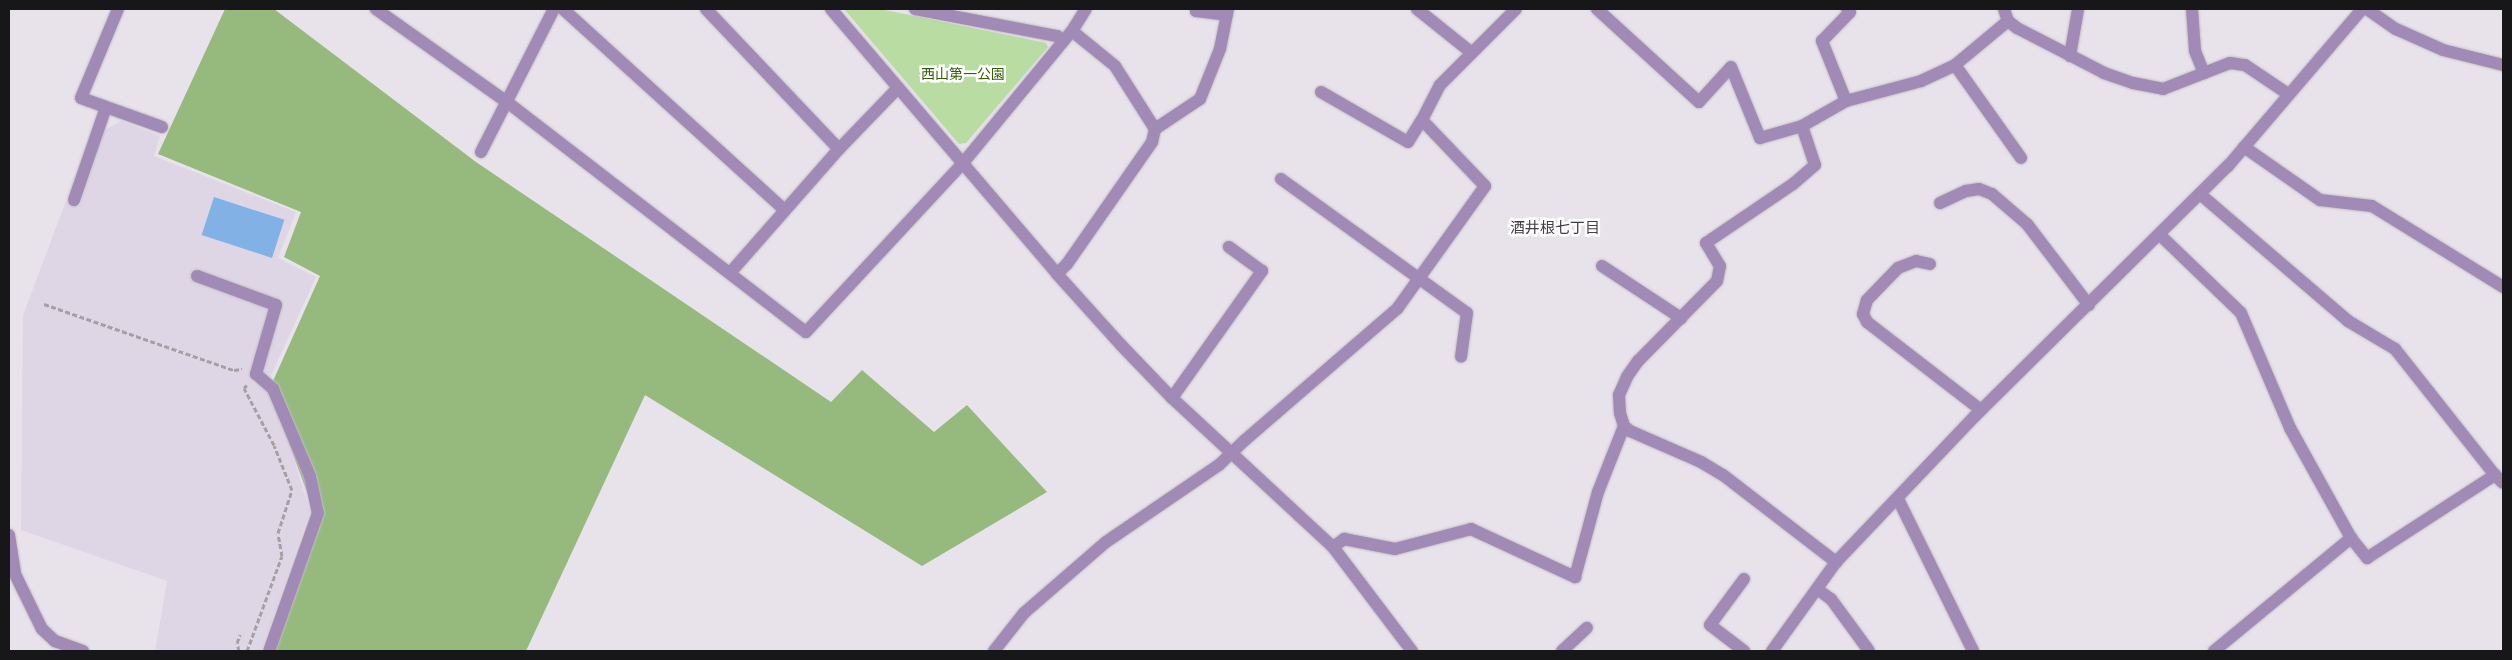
<!DOCTYPE html>
<meta charset="utf-8">
<style>
body{margin:0}
#map{position:relative;width:2512px;height:660px;overflow:hidden;background:#e8e3eb;font-family:Mulish,"Noto Sans JP",sans-serif}
div>[style]{position:absolute}
.built>*{inset:0;background:#ded6e5}
.green>*{inset:0;background:#b8dca1}
.forest>*{inset:0;background:#96ba7e}
.water>*{inset:0;background:#82b1e5;transform-origin:0 0}
.path>*{height:3px;margin-top:-1.5px;transform-origin:0;background:repeating-linear-gradient(90deg,#a4a0a6 0 5px,transparent 0 7.5px)}
.roads{filter:drop-shadow(0 0 1px #c2bec5) drop-shadow(0 0 1px #c2bec5)}
.minor>*{height:12px;margin:-6px;padding:0 6px;transform-origin:6px;border-radius:6px;background:#a18bb6}
span{translate:-50% -50%;white-space:nowrap;text-align:center;line-height:1.15;-webkit-text-stroke:5px #fff;paint-order:stroke}
.park-label{font-size:14px;color:#345f04}
.neighbourhood-label{font-size:15px;color:#413e44}
.frame{position:absolute;inset:0;border:10px solid #171618;pointer-events:none}
</style>
<div id="map">
<div class="built">
<div style="clip-path:polygon(121px 121px,160px 136px,154px 156px,296px 212px,278px 258px,316px 277px,269px 380px,310px 511px,261px 651px,155px 651px,167px 581px,21px 530px,23px 315px,66px 201px,80px 205px,105px 130px)"></div>
</div>
<div class="green">
<div style="clip-path:polygon(844px 9px,880px 9px,1046px 43px,1048px 47px,966px 143px,959px 144px)"></div>
</div>
<div class="forest">
<div style="clip-path:polygon(225px 9px,274px 9px,476px 162px,831px 402px,862px 370px,934px 432px,967px 405px,1047px 492px,922px 566px,645px 395px,526px 651px,268px 651px,314px 511px,269px 390px,320px 276px,284px 257px,301px 212px,158px 154px)"></div>
</div>
<div class="water">
<div style="left:214px;top:197px;width:74px;height:40px;rotate:18deg"></div>
</div>
<div class="path">
<div style="left:44px;top:304px;width:201px;rotate:19.2deg"></div>
<div style="left:234px;top:370px;width:8px;rotate:-7deg"></div>
<div style="left:239px;top:651px;width:8px;rotate:-104deg"></div>
<div style="left:237px;top:643px;width:9px;rotate:-69deg"></div>
<div style="left:247px;top:651px;width:101px;rotate:-69.8deg"></div>
<div style="left:282px;top:556px;width:23px;rotate:-100deg"></div>
<div style="left:278px;top:533px;width:45px;rotate:-72deg"></div>
<div style="left:292px;top:490px;width:48px;rotate:-111.8deg"></div>
<div style="left:274px;top:445px;width:64px;rotate:-117.8deg"></div>
<div style="left:244px;top:388px;width:4px;rotate:-45deg"></div>
</div>
<div class="roads">
<div class="minor">
<div style="left:118px;top:9px;width:96px;rotate:112.6deg"></div>
<div style="left:81px;top:98px;width:86px;rotate:19.7deg"></div>
<div style="left:376px;top:9px;width:161px;rotate:35.4deg"></div>
<div style="left:507px;top:102px;width:377px;rotate:37.6deg"></div>
<div style="left:806px;top:332px;width:231px;rotate:-47.1deg"></div>
<div style="left:963px;top:163px;width:171px;rotate:-50.5deg"></div>
<div style="left:1072px;top:31px;width:26px;rotate:-58deg"></div>
<div style="left:563px;top:9px;width:299px;rotate:42.2deg"></div>
<div style="left:706px;top:9px;width:193px;rotate:46.5deg"></div>
<div style="left:831px;top:9px;width:348px;rotate:49.5deg"></div>
<div style="left:1057px;top:274px;width:96px;rotate:48deg"></div>
<div style="left:1121px;top:345px;width:74px;rotate:46.1deg"></div>
<div style="left:1172px;top:398px;width:219px;rotate:42.8deg"></div>
<div style="left:1333px;top:547px;width:131px;rotate:52.8deg"></div>
<div style="left:915px;top:9px;width:145px;rotate:10.8deg"></div>
<div style="left:1057px;top:36px;width:8px;rotate:45deg"></div>
<div style="left:1196px;top:9px;width:2px;rotate:90deg"></div>
<div style="left:1196px;top:11px;width:31px;rotate:7deg"></div>
<div style="left:1417px;top:9px;width:70px;rotate:38.7deg"></div>
<div style="left:1597px;top:9px;width:138px;rotate:42.4deg"></div>
<div style="left:1699px;top:102px;width:47px;rotate:-47.6deg"></div>
<div style="left:1731px;top:67px;width:77px;rotate:67.8deg"></div>
<div style="left:1760px;top:138px;width:44px;rotate:-15.9deg"></div>
<div style="left:1802px;top:126px;width:51px;rotate:-29.6deg"></div>
<div style="left:1846px;top:101px;width:78px;rotate:-14.9deg"></div>
<div style="left:1921px;top:81px;width:38px;rotate:-25deg"></div>
<div style="left:1955px;top:65px;width:69px;rotate:-39.7deg"></div>
<div style="left:2004px;top:9px;width:13px;rotate:72deg"></div>
<div style="left:2008px;top:21px;width:11px;rotate:38deg"></div>
<div style="left:2017px;top:28px;width:98px;rotate:27.3deg"></div>
<div style="left:2104px;top:73px;width:31px;rotate:19deg"></div>
<div style="left:2133px;top:83px;width:31px;rotate:11deg"></div>
<div style="left:2163px;top:89px;width:72px;rotate:-21.2deg"></div>
<div style="left:2230px;top:63px;width:15px;rotate:8deg"></div>
<div style="left:2245px;top:65px;width:52px;rotate:34deg"></div>
<div style="left:2192px;top:9px;width:42px;rotate:85.9deg"></div>
<div style="left:2195px;top:51px;width:24px;rotate:68deg"></div>
<div style="left:2367px;top:9px;width:35px;rotate:35deg"></div>
<div style="left:2396px;top:29px;width:51px;rotate:24.1deg"></div>
<div style="left:2443px;top:50px;width:62px;rotate:14deg"></div>
<div style="left:1072px;top:31px;width:55px;rotate:39.1deg"></div>
<div style="left:1115px;top:66px;width:75px;rotate:57.6deg"></div>
<div style="left:2070px;top:56px;width:48px;rotate:-80.3deg"></div>
<div style="left:1955px;top:65px;width:114px;rotate:54.6deg"></div>
<div style="left:1321px;top:92px;width:100px;rotate:29.9deg"></div>
<div style="left:1408px;top:142px;width:26px;rotate:-58deg"></div>
<div style="left:1846px;top:101px;width:65px;rotate:-111.8deg"></div>
<div style="left:1822px;top:41px;width:40px;rotate:-46deg"></div>
<div style="left:1850px;top:12px;width:4px;rotate:-135deg"></div>
<div style="left:1802px;top:126px;width:41px;rotate:71.6deg"></div>
<div style="left:1815px;top:165px;width:29px;rotate:139deg"></div>
<div style="left:1793px;top:184px;width:105px;rotate:145.9deg"></div>
<div style="left:1706px;top:243px;width:27px;rotate:59deg"></div>
<div style="left:1720px;top:266px;width:15px;rotate:101deg"></div>
<div style="left:1717px;top:281px;width:112px;rotate:134.6deg"></div>
<div style="left:1638px;top:361px;width:19px;rotate:125deg"></div>
<div style="left:1627px;top:377px;width:20px;rotate:114deg"></div>
<div style="left:1619px;top:395px;width:18px;rotate:87deg"></div>
<div style="left:1620px;top:413px;width:14px;rotate:73deg"></div>
<div style="left:1624px;top:426px;width:8px;rotate:40deg"></div>
<div style="left:1630px;top:431px;width:77px;rotate:23.6deg"></div>
<div style="left:1701px;top:462px;width:26px;rotate:31deg"></div>
<div style="left:1723px;top:475px;width:143px;rotate:37.6deg"></div>
<div style="left:2244px;top:147px;width:93px;rotate:34.9deg"></div>
<div style="left:2320px;top:200px;width:52px;rotate:6.6deg"></div>
<div style="left:2372px;top:206px;width:154px;rotate:31.7deg"></div>
<div style="left:481px;top:152px;width:161px;rotate:-63deg"></div>
<div style="left:1281px;top:179px;width:229px;rotate:35.8deg"></div>
<div style="left:1467px;top:313px;width:44px;rotate:97.8deg"></div>
<div style="left:2200px;top:194px;width:195px;rotate:40.6deg"></div>
<div style="left:2348px;top:321px;width:55px;rotate:30.8deg"></div>
<div style="left:2395px;top:349px;width:161px;rotate:51.6deg"></div>
<div style="left:74px;top:200px;width:98px;rotate:-71deg"></div>
<div style="left:1940px;top:203px;width:29px;rotate:-25deg"></div>
<div style="left:1966px;top:191px;width:13px;rotate:-9deg"></div>
<div style="left:1979px;top:189px;width:14px;rotate:21deg"></div>
<div style="left:1992px;top:194px;width:46px;rotate:40.6deg"></div>
<div style="left:2027px;top:224px;width:102px;rotate:52.6deg"></div>
<div style="left:2160px;top:235px;width:112px;rotate:43.9deg"></div>
<div style="left:2241px;top:313px;width:125px;rotate:66.9deg"></div>
<div style="left:2290px;top:428px;width:126px;rotate:61deg"></div>
<div style="left:2351px;top:538px;width:26px;rotate:51deg"></div>
<div style="left:2367px;top:558px;width:153px;rotate:-33deg"></div>
<div style="left:2495px;top:475px;width:11px;rotate:45deg"></div>
<div style="left:1930px;top:264px;width:14px;rotate:-168deg"></div>
<div style="left:1916px;top:261px;width:19px;rotate:159deg"></div>
<div style="left:1898px;top:268px;width:45px;rotate:134.1deg"></div>
<div style="left:1867px;top:300px;width:15px;rotate:106deg"></div>
<div style="left:1863px;top:314px;width:9px;rotate:63deg"></div>
<div style="left:1867px;top:322px;width:144px;rotate:37.7deg"></div>
<div style="left:1602px;top:266px;width:95px;rotate:33.4deg"></div>
<div style="left:730px;top:273px;width:165px;rotate:-48.7deg"></div>
<div style="left:839px;top:149px;width:85px;rotate:-46deg"></div>
<div style="left:1057px;top:274px;width:14px;rotate:-45deg"></div>
<div style="left:1067px;top:264px;width:149px;rotate:-55.1deg"></div>
<div style="left:1152px;top:142px;width:13px;rotate:-77deg"></div>
<div style="left:1155px;top:129px;width:54px;rotate:-33.7deg"></div>
<div style="left:1200px;top:99px;width:54px;rotate:-68.2deg"></div>
<div style="left:1220px;top:49px;width:41px;rotate:-78.7deg"></div>
<div style="left:197px;top:276px;width:84px;rotate:20.2deg"></div>
<div style="left:276px;top:305px;width:72px;rotate:106.2deg"></div>
<div style="left:256px;top:374px;width:23px;rotate:41deg"></div>
<div style="left:273px;top:389px;width:95px;rotate:67deg"></div>
<div style="left:310px;top:476px;width:38px;rotate:78deg"></div>
<div style="left:318px;top:513px;width:146px;rotate:109.5deg"></div>
<div style="left:1172px;top:398px;width:156px;rotate:-54.7deg"></div>
<div style="left:1262px;top:271px;width:41px;rotate:-144deg"></div>
<div style="left:1898px;top:499px;width:169px;rotate:63.7deg"></div>
<div style="left:9px;top:535px;width:39px;rotate:81deg"></div>
<div style="left:15px;top:574px;width:61px;rotate:63.9deg"></div>
<div style="left:42px;top:629px;width:18px;rotate:43deg"></div>
<div style="left:55px;top:641px;width:30px;rotate:20deg"></div>
<div style="left:1333px;top:547px;width:14px;rotate:-36deg"></div>
<div style="left:1344px;top:539px;width:52px;rotate:11.1deg"></div>
<div style="left:1395px;top:549px;width:79px;rotate:-14.7deg"></div>
<div style="left:1471px;top:529px;width:115px;rotate:24.8deg"></div>
<div style="left:1575px;top:577px;width:88px;rotate:-74.9deg"></div>
<div style="left:1598px;top:492px;width:71px;rotate:-68.5deg"></div>
<div style="left:1744px;top:579px;width:57px;rotate:126.5deg"></div>
<div style="left:1710px;top:625px;width:43px;rotate:37.4deg"></div>
<div style="left:1817px;top:589px;width:17px;rotate:36deg"></div>
<div style="left:1831px;top:599px;width:64px;rotate:53.8deg"></div>
<div style="left:994px;top:651px;width:48px;rotate:-51.7deg"></div>
<div style="left:1024px;top:613px;width:108px;rotate:-40.9deg"></div>
<div style="left:1106px;top:542px;width:137px;rotate:-34.3deg"></div>
<div style="left:1219px;top:465px;width:36px;rotate:-44deg"></div>
<div style="left:1245px;top:440px;width:201px;rotate:-40.8deg"></div>
<div style="left:1397px;top:309px;width:151px;rotate:-54.4deg"></div>
<div style="left:1485px;top:186px;width:91px;rotate:-133.7deg"></div>
<div style="left:1422px;top:120px;width:39px;rotate:-63deg"></div>
<div style="left:1440px;top:85px;width:107px;rotate:-45deg"></div>
<div style="left:1562px;top:651px;width:34px;rotate:-43deg"></div>
<div style="left:1772px;top:651px;width:110px;rotate:-54.3deg"></div>
<div style="left:1836px;top:562px;width:202px;rotate:-46.4deg"></div>
<div style="left:1975px;top:416px;width:356px;rotate:-44.7deg"></div>
<div style="left:2228px;top:166px;width:206px;rotate:-49.5deg"></div>
<div style="left:2214px;top:651px;width:178px;rotate:-39.5deg"></div>
</div>
</div>
<div class="park-label">
<span style="left:963px;top:74px">西山第一公園</span>
</div>
<div class="neighbourhood-label">
<span style="left:1555px;top:228px">酒井根七丁目</span>
</div>
<div class="frame"></div>
</div>
